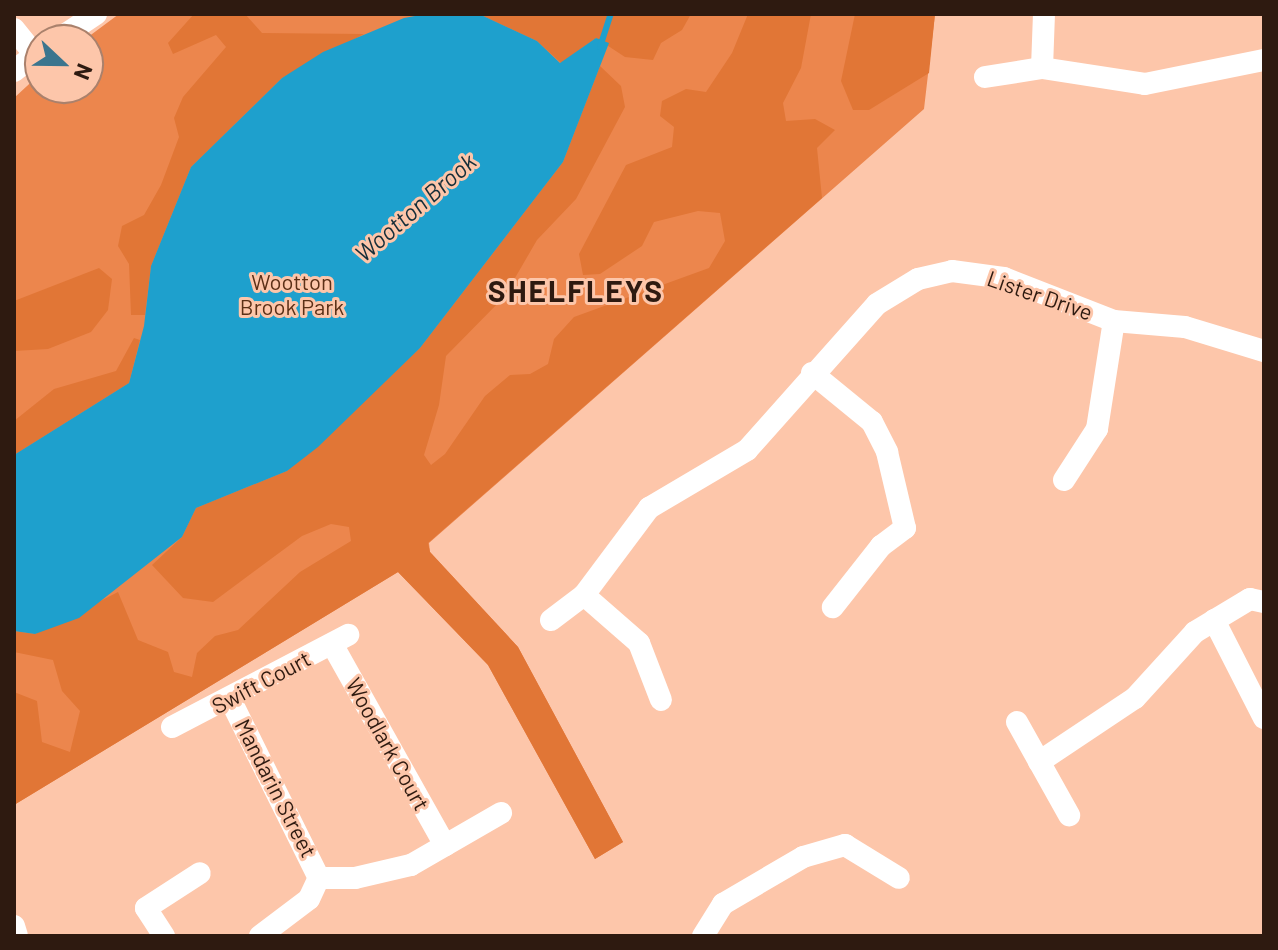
<!DOCTYPE html>
<style>
body{margin:0}
#map{position:relative;width:1278px;height:950px;overflow:hidden;background:#fdc6aa;font-family:Barlow,sans-serif}
div>[style]{position:absolute}
.green>*{inset:0;background:#ec864d}
.forest>*{inset:0;background:#e17636}
.water>*{inset:0;background:#1ea0cd}
.stream>*{height:6px;margin:-3px;padding:0 3px;transform-origin:3px;border-radius:3px;background:#1ea0cd}
.minor>*{height:22px;margin:-11px;padding:0 11px;transform-origin:11px;border-radius:11px;background:#fff}
span{translate:-50% -50%;white-space:nowrap;text-align:center;line-height:1.15;-webkit-text-stroke:6px #fdc6aa;paint-order:stroke}
.park-label{font-size:22px;color:#5c3017}
.street-label{font-size:22px;color:#2e1a10}
.water-label{font-size:24px;color:#152e39;font-style:italic}
.district-label{font-size:30px;color:#2e1a10;font-weight:700;letter-spacing:2px}
.frame{position:absolute;inset:0;border:16px solid #2e1a10;pointer-events:none}
.north{position:absolute;left:24px;top:24px;width:80px;height:80px;box-sizing:border-box;background:#fdc6aa;border:2px solid #aa816c;border-radius:50%;rotate:112deg;font-size:22px;font-weight:700;line-height:32px;text-align:center;color:#2e1a10}
.north::after{content:'';display:block;margin:auto;width:28px;height:36px;background:#3b758e;clip-path:polygon(50% 0,100% 100%,50% 72%,0 100%)}
</style>
<div id="map">
<div class="green">
<div style="clip-path:polygon(119px 14px,935px 14px,924px 109px,429px 543px,430px 552px,518px 647px,623px 842px,595px 859px,488px 665px,398px 572px,14px 805px,14px 98px,40px 74px,40px 88px,88px 88px,84px 40px)"></div>
</div>
<div class="forest">
<div style="clip-path:polygon(194px 14px,245px 14px,262px 33px,364px 34px,282px 78px,191px 167px,151px 266px,145px 315px,131px 315px,129px 264px,118px 246px,122px 226px,144px 215px,161px 185px,179px 137px,174px 118px,183px 97px,226px 47px,216px 35px,173px 54px,168px 43px)"></div>
<div style="clip-path:polygon(479px 14px,691px 14px,682px 30px,661px 43px,653px 60px,625px 57px,596px 38px,561px 63px,537px 41px)"></div>
<div style="clip-path:polygon(748px 14px,811px 14px,801px 68px,783px 103px,786px 121px,815px 119px,835px 130px,817px 148px,822px 198px,428px 543px,430px 552px,518px 647px,623px 842px,595px 859px,488px 665px,398px 572px,14px 805px,14px 692px,37px 701px,42px 742px,70px 752px,80px 711px,62px 691px,53px 660px,14px 652px,14px 631px,35px 634px,118px 592px,138px 640px,168px 652px,174px 672px,192px 677px,197px 653px,215px 636px,238px 630px,300px 572px,351px 541px,349px 527px,331px 524px,302px 536px,213px 602px,183px 598px,152px 565px,182px 537px,196px 508px,287px 471px,420px 348px,563px 162px,600px 66px,621px 86px,625px 107px,576px 199px,537px 240px,504px 297px,446px 356px,439px 405px,424px 455px,431px 465px,445px 454px,485px 396px,510px 375px,530px 374px,548px 364px,554px 339px,574px 317px,709px 268px,725px 241px,720px 213px,698px 211px,654px 222px,642px 246px,600px 274px,583px 275px,579px 254px,626px 165px,672px 147px,674px 127px,660px 116px,662px 101px,686px 89px,706px 92px,732px 53px)"></div>
<div style="clip-path:polygon(855px 14px,935px 14px,929px 73px,869px 110px,853px 110px,841px 81px)"></div>
<div style="clip-path:polygon(99px 268px,112px 279px,108px 310px,91px 332px,48px 349px,14px 351px,14px 301px)"></div>
<div style="clip-path:polygon(134px 338px,140px 340px,129px 383px,14px 455px,14px 421px,54px 389px,116px 371px)"></div>
</div>
<div class="water">
<div style="clip-path:polygon(426px 14px,479px 14px,537px 41px,560px 63px,596px 38px,609px 43px,563px 162px,420px 348px,318px 447px,287px 471px,196px 508px,182px 537px,79px 618px,35px 634px,14px 631px,14px 455px,129px 383px,144px 326px,151px 266px,191px 167px,282px 78px,323px 52px,404px 18px)"></div>
</div>
<div class="stream">
<div style="left:600px;top:47px;width:35px;rotate:-72deg"></div>
</div>
<div class="minor">
<div style="left:14px;top:29px;width:33px;rotate:51deg"></div>
<div style="left:57px;top:40px;width:47px;rotate:-33.7deg"></div>
<div style="left:1042px;top:68px;width:54px;rotate:-87.9deg"></div>
<div style="left:14px;top:71px;width:33px;rotate:-38deg"></div>
<div style="left:985px;top:77px;width:58px;rotate:-9deg"></div>
<div style="left:1042px;top:68px;width:104px;rotate:8.8deg"></div>
<div style="left:1145px;top:84px;width:121px;rotate:-11.4deg"></div>
<div style="left:812px;top:373px;width:77px;rotate:39.2deg"></div>
<div style="left:872px;top:422px;width:34px;rotate:63deg"></div>
<div style="left:887px;top:452px;width:78px;rotate:76.7deg"></div>
<div style="left:905px;top:528px;width:30px;rotate:143deg"></div>
<div style="left:881px;top:546px;width:78px;rotate:128.2deg"></div>
<div style="left:1064px;top:480px;width:61px;rotate:-57.1deg"></div>
<div style="left:1097px;top:429px;width:109px;rotate:-81.1deg"></div>
<div style="left:584px;top:595px;width:73px;rotate:41.1deg"></div>
<div style="left:639px;top:643px;width:61px;rotate:68.9deg"></div>
<div style="left:551px;top:620px;width:41px;rotate:-37.1deg"></div>
<div style="left:584px;top:595px;width:109px;rotate:-53.2deg"></div>
<div style="left:649px;top:508px;width:114px;rotate:-30.6deg"></div>
<div style="left:747px;top:450px;width:195px;rotate:-48.3deg"></div>
<div style="left:877px;top:304px;width:48px;rotate:-31.4deg"></div>
<div style="left:918px;top:279px;width:35px;rotate:-13deg"></div>
<div style="left:952px;top:271px;width:52px;rotate:7.7deg"></div>
<div style="left:1004px;top:278px;width:118px;rotate:21.4deg"></div>
<div style="left:1114px;top:321px;width:71px;rotate:4.8deg"></div>
<div style="left:1185px;top:327px;width:83px;rotate:16.9deg"></div>
<div style="left:1214px;top:620px;width:110px;rotate:63deg"></div>
<div style="left:332px;top:644px;width:231px;rotate:60.7deg"></div>
<div style="left:230px;top:699px;width:200px;rotate:63.6deg"></div>
<div style="left:1017px;top:722px;width:107px;rotate:60.8deg"></div>
<div style="left:172px;top:727px;width:199px;rotate:-27.6deg"></div>
<div style="left:1039px;top:762px;width:115px;rotate:-33.7deg"></div>
<div style="left:1135px;top:698px;width:89px;rotate:-47.7deg"></div>
<div style="left:1195px;top:632px;width:64px;rotate:-31deg"></div>
<div style="left:1250px;top:599px;width:14px;rotate:12deg"></div>
<div style="left:14px;top:926px;width:10px;rotate:73deg"></div>
<div style="left:164px;top:936px;width:33px;rotate:-123deg"></div>
<div style="left:146px;top:908px;width:64px;rotate:-32.9deg"></div>
<div style="left:260px;top:936px;width:61px;rotate:-37.1deg"></div>
<div style="left:309px;top:899px;width:23px;rotate:-65deg"></div>
<div style="left:319px;top:878px;width:36px"></div>
<div style="left:355px;top:878px;width:57px;rotate:-13.1deg"></div>
<div style="left:411px;top:865px;width:104px;rotate:-30deg"></div>
<div style="left:703px;top:936px;width:38px;rotate:-58deg"></div>
<div style="left:723px;top:904px;width:93px;rotate:-30.4deg"></div>
<div style="left:803px;top:857px;width:44px;rotate:-15.9deg"></div>
<div style="left:845px;top:845px;width:63px;rotate:31.4deg"></div>
</div>
<div class="park-label">
<span style="left:292px;top:294px">Wootton<br>Brook Park</span>
</div>
<div class="street-label">
<span style="left:1040px;top:295px;rotate:19deg">Lister Drive</span>
<span style="left:261px;top:682px;rotate:-28deg">Swift Court</span>
<span style="left:388px;top:744px;rotate:61deg">Woodlark Court</span>
<span style="left:276px;top:788px;rotate:63deg">Mandarin Street</span>
</div>
<div class="water-label">
<span style="left:415px;top:207px;rotate:-41deg">Wootton Brook</span>
</div>
<div class="district-label">
<span style="left:576px;top:290px">SHELFLEYS</span>
</div>
<div class="frame"></div>
<div class="north">N</div>
</div>
